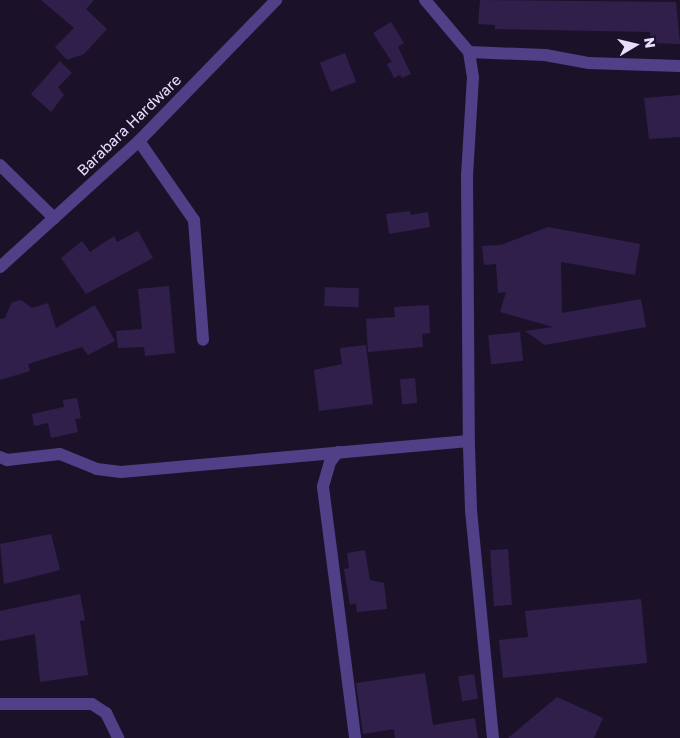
<!DOCTYPE html>
<style>
body{margin:0}
#map{position:relative;width:680px;height:738px;overflow:hidden;background:#1b122a;font-family:"Golos Text",sans-serif}
div>[style]{position:absolute}
.building>*{inset:0;background:#301f4b;transform-origin:0 0}
.minor>*{height:12px;margin:-6px;padding:0 6px;transform-origin:6px;border-radius:6px;background:#504087}
span{translate:-50% -50%;white-space:nowrap;text-align:center;line-height:1.15;-webkit-text-stroke:4.5px #1b122a;paint-order:stroke}
.street-label{font-size:15px;color:#e7defd}
.north{position:absolute;left:610px;top:20px;width:50px;height:50px;-webkit-text-stroke:4px #1b122a;paint-order:stroke;rotate:81deg;font-size:14px;font-weight:700;line-height:20px;text-align:center;color:#e7defd}
.north::after{content:'';display:block;margin:auto;width:18px;height:22px;background:#e7defd;clip-path:polygon(50% 0,100% 100%,50% 72%,0 100%)}
</style>
<div id="map">
<div class="building">
<div style="clip-path:polygon(41px 0,94px 0,86px 9px,107px 29px,84px 54px,67px 60px,55px 47px,74px 28px)"></div>
<div style="clip-path:polygon(480px 0,676px 2px,680px 44px,650px 43px,650px 32px,495px 29px,495px 25px,478px 24px)"></div>
<div style="clip-path:polygon(391px 22px,404px 43px,398px 47px,411px 74px,402px 78px,400px 75px,394px 78px,387px 64px,392px 62px,373px 33px)"></div>
<div style="left:345px;top:53px;width:31px;height:27px;rotate:69deg"></div>
<div style="clip-path:polygon(60px 61px,72px 73px,58px 87px,64px 95px,51px 112px,31px 94px)"></div>
<div style="clip-path:polygon(680px 95px,680px 137px,649px 139px,644px 98px)"></div>
<div style="clip-path:polygon(410px 211px,411px 215px,428px 212px,430px 227px,389px 234px,386px 214px)"></div>
<div style="clip-path:polygon(548px 227px,640px 244px,635px 275px,561px 262px,562px 313px,641px 299px,646px 327px,545px 345px,525px 331px,553px 327px,500px 312px,506px 292px,498px 293px,496px 264px,484px 265px,482px 246px,501px 245px)"></div>
<div style="clip-path:polygon(138px 231px,153px 258px,86px 294px,61px 258px,82px 241px,90px 252px,114px 236px,117px 242px)"></div>
<div style="clip-path:polygon(169px 286px,175px 353px,145px 356px,144px 347px,118px 348px,116px 331px,142px 329px,138px 289px)"></div>
<div style="left:325px;top:287px;width:34px;height:19px;rotate:2deg"></div>
<div style="clip-path:polygon(21px 300px,32px 308px,48px 303px,56px 328px,95px 305px,115px 341px,88px 355px,82px 347px,28px 364px,30px 371px,0 380px,0 319px,5px 318px,12px 302px)"></div>
<div style="clip-path:polygon(429px 305px,430px 333px,422px 334px,423px 347px,368px 352px,366px 319px,395px 317px,394px 307px)"></div>
<div style="left:520px;top:332px;width:29px;height:32px;rotate:84deg"></div>
<div style="clip-path:polygon(366px 345px,373px 404px,319px 411px,314px 370px,342px 364px,340px 348px)"></div>
<div style="left:415px;top:378px;width:25px;height:15px;rotate:85deg"></div>
<div style="clip-path:polygon(77px 398px,81px 418px,75px 419px,78px 432px,51px 438px,48px 423px,34px 426px,32px 414px,64px 407px,63px 400px)"></div>
<div style="clip-path:polygon(51px 534px,60px 570px,4px 584px,0 544px)"></div>
<div style="left:508px;top:549px;width:56px;height:18px;rotate:86deg"></div>
<div style="clip-path:polygon(365px 550px,370px 580px,384px 583px,387px 609px,357px 612px,356px 603px,350px 605px,344px 569px,349px 568px,347px 553px)"></div>
<div style="clip-path:polygon(80px 594px,85px 620px,80px 621px,88px 675px,40px 682px,35px 634px,0 641px,0 611px)"></div>
<div style="clip-path:polygon(641px 599px,647px 663px,503px 678px,499px 640px,528px 637px,525px 611px)"></div>
<div style="clip-path:polygon(425px 673px,433px 725px,475px 718px,478px 738px,395px 738px,394px 729px,363px 734px,356px 683px)"></div>
<div style="left:474px;top:674px;width:25px;height:16px;rotate:81deg"></div>
<div style="clip-path:polygon(557px 697px,603px 718px,594px 738px,508px 738px)"></div>
</div>
<div class="minor">
<div style="left:425px;top:0;width:68px;rotate:49.8deg"></div>
<div style="left:469px;top:52px;width:25px;rotate:81deg"></div>
<div style="left:473px;top:77px;width:99px;rotate:93.5deg"></div>
<div style="left:467px;top:176px;width:270px;rotate:89.6deg"></div>
<div style="left:469px;top:446px;width:64px;rotate:88.2deg"></div>
<div style="left:471px;top:510px;width:229px;rotate:84.5deg"></div>
<div style="left:469px;top:52px;width:76px;rotate:2.3deg"></div>
<div style="left:545px;top:55px;width:45px;rotate:10.3deg"></div>
<div style="left:589px;top:63px;width:91px;rotate:1.9deg"></div>
<div style="left:139px;top:141px;width:96px;rotate:55.2deg"></div>
<div style="left:194px;top:220px;width:120px;rotate:85.7deg"></div>
<div style="left:0;top:165px;width:76px;rotate:44.5deg"></div>
<div style="left:0;top:267px;width:188px;rotate:-42.2deg"></div>
<div style="left:139px;top:141px;width:197px;rotate:-45.8deg"></div>
<div style="left:338px;top:452px;width:13px;rotate:129deg"></div>
<div style="left:330px;top:462px;width:26px;rotate:106deg"></div>
<div style="left:323px;top:487px;width:253px;rotate:82.7deg"></div>
<div style="left:0;top:457px;width:8px;rotate:23deg"></div>
<div style="left:7px;top:460px;width:53px;rotate:-6.5deg"></div>
<div style="left:60px;top:454px;width:40px;rotate:22deg"></div>
<div style="left:97px;top:469px;width:24px;rotate:7deg"></div>
<div style="left:121px;top:472px;width:349px;rotate:-5.1deg"></div>
<div style="left:0;top:704px;width:92px"></div>
<div style="left:92px;top:704px;width:17px;rotate:33deg"></div>
<div style="left:106px;top:713px;width:28px;rotate:64deg"></div>
</div>
<div class="street-label">
<span style="left:129px;top:125px;rotate:-44deg">Barabara Hardware</span>
</div>
<div class="north">N</div>
</div>
